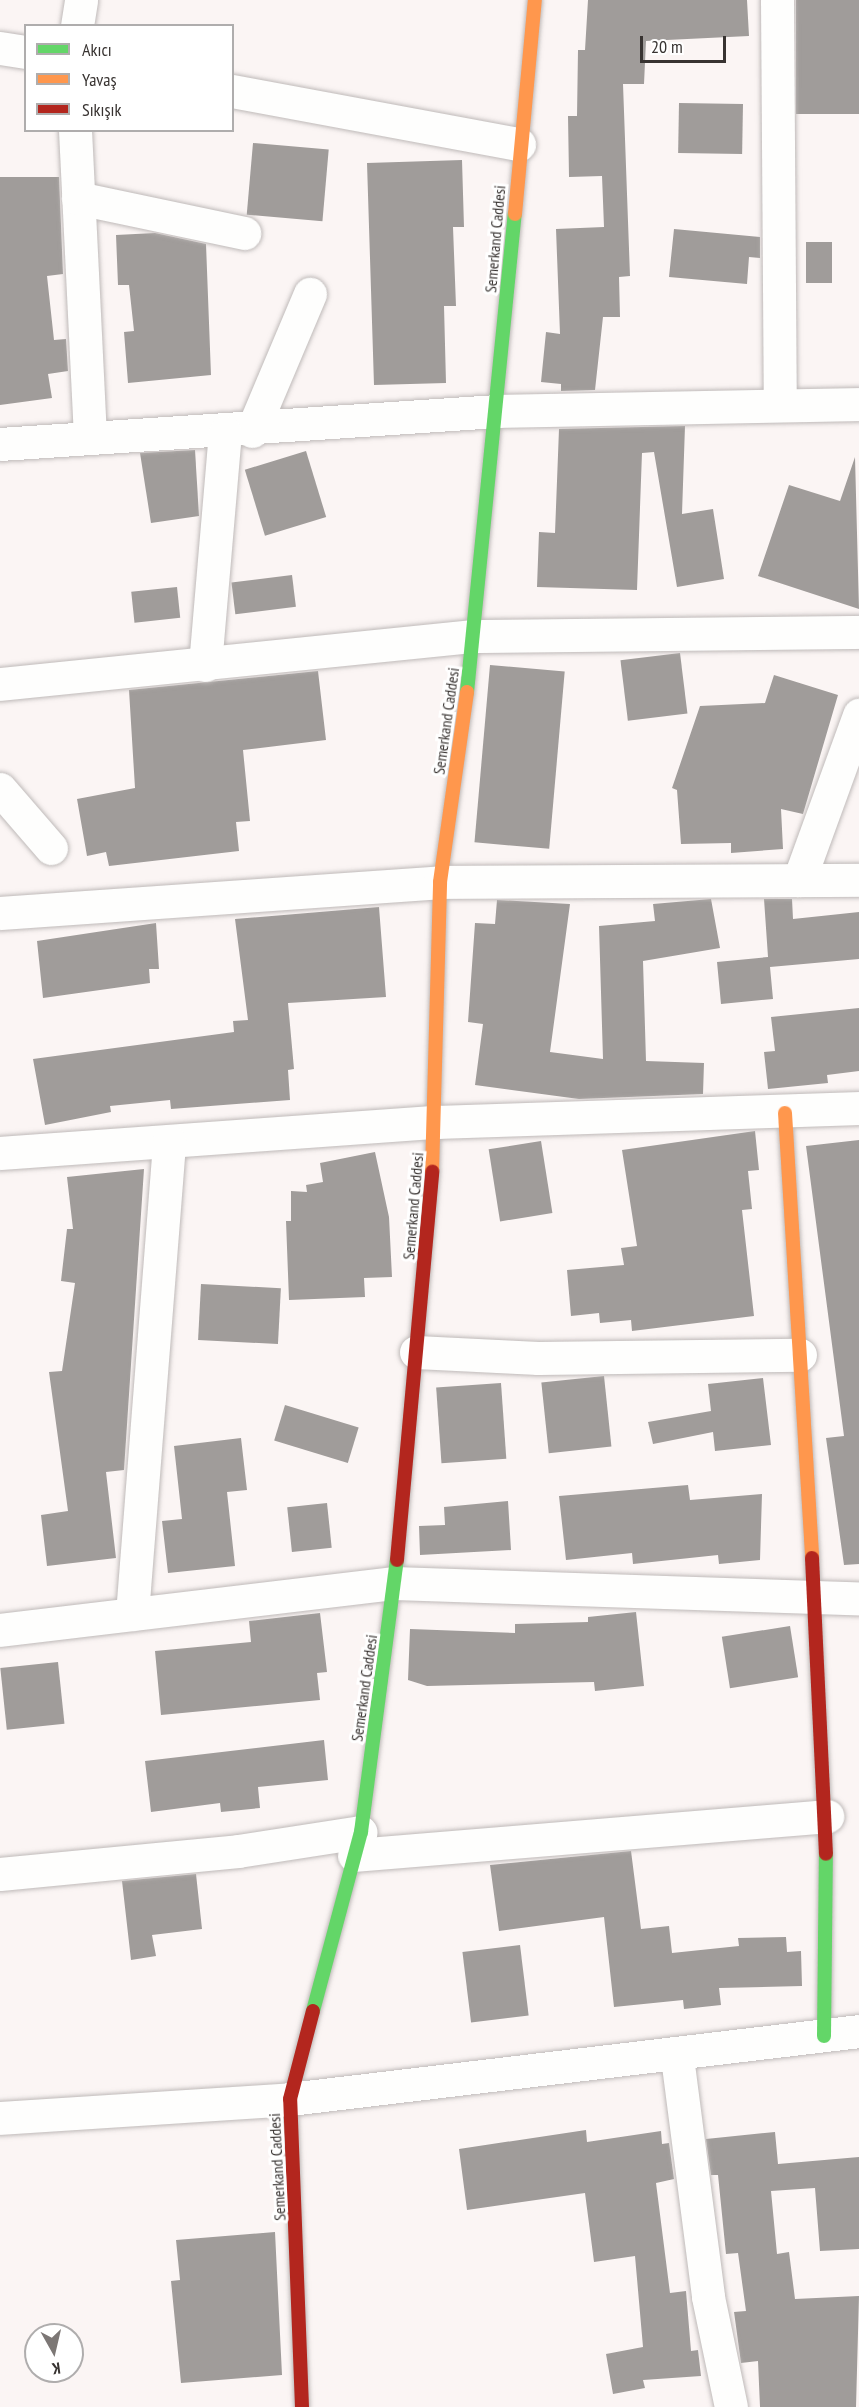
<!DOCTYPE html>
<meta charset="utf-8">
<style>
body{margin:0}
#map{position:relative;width:859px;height:2407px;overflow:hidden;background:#fbf5f4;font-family:"PT Sans Narrow",sans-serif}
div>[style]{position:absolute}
.building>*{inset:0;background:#a09c9a;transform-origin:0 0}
.roads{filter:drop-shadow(0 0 2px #bfbab9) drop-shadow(0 0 2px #bfbab9)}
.street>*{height:33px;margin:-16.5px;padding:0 16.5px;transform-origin:16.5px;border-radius:16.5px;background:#fefefd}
.fast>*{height:14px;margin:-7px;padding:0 7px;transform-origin:7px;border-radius:7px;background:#63d668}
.slow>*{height:14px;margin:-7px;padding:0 7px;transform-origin:7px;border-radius:7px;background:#ff974d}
.jam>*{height:14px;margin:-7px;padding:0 7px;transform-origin:7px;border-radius:7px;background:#b3261e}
span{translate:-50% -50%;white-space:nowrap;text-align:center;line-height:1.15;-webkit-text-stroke:6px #fff;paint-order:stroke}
.street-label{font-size:16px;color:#383331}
.legend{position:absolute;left:24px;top:24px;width:210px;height:108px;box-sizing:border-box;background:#fff;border:2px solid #afadad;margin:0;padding:8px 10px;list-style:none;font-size:18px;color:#383331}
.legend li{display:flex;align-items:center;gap:12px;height:30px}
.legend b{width:30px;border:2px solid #afadad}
.north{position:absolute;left:24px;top:2323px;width:60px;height:60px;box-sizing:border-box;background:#fff;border:2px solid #afadad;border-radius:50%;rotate:172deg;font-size:16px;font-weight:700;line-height:24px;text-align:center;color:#383331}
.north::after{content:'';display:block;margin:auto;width:21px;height:27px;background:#7c7775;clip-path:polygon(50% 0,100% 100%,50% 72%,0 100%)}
.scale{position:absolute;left:640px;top:36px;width:86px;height:27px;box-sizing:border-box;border:3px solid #383331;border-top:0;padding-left:8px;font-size:18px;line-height:21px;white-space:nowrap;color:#383331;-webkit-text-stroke:4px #fff;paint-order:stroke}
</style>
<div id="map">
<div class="building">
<div style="clip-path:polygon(588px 0,747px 0,749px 36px,646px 41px,644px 84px,623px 84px,630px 276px,619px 277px,620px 317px,603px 317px,595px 390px,561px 391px,561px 384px,541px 382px,546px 332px,560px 334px,556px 229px,604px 227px,602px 176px,569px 177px,568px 116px,577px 116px,578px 50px,585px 50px)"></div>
<div style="left:796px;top:0;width:63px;height:114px"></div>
<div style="left:679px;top:103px;width:64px;height:50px;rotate:1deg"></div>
<div style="left:253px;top:143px;width:76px;height:72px;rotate:5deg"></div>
<div style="clip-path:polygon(462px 160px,464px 227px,453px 227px,456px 306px,444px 306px,446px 383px,374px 385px,367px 163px)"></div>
<div style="clip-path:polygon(0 177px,59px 177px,63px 274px,47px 276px,54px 340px,66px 339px,68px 371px,48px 374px,52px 398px,0 405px)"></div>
<div style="clip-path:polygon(674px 229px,760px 237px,760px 258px,749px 257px,747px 284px,669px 277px)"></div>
<div style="clip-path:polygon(155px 233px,206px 244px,211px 375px,128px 383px,124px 332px,134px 331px,129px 285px,118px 285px,116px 235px)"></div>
<div style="left:806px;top:242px;width:26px;height:41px"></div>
<div style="clip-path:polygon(685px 426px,682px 514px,713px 509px,724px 579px,677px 587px,654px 452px,642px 453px,637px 590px,537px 587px,539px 532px,555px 533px,559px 429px)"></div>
<div style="clip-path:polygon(195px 450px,199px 516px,151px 523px,140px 453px)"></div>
<div style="left:306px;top:451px;width:69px;height:64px;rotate:73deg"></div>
<div style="clip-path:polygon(855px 457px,859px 609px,758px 576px,789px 485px,840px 501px)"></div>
<div style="left:292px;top:575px;width:32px;height:61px;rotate:83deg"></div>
<div style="left:177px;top:587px;width:31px;height:46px;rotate:84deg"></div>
<div style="left:680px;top:653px;width:61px;height:60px;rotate:83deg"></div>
<div style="left:490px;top:665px;width:75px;height:178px;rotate:5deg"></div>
<div style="clip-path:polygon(318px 671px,326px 740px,243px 750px,250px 821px,236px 822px,239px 851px,109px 866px,106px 852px,87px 856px,77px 799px,135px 788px,129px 690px)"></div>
<div style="clip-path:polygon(774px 675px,838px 695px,803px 814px,781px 809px,783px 849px,731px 853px,731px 843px,681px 844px,677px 790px,672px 788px,700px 706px,765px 703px)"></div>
<div style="clip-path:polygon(711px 899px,720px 948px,643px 961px,646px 1061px,704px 1063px,703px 1094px,579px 1099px,475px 1085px,483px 1024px,468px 1022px,475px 923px,495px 924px,497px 900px,570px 904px,550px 1052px,603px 1059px,599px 926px,655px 921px,653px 904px)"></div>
<div style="clip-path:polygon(764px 899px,792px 899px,793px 919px,859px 912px,859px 959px,770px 967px,773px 999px,721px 1004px,717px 962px,768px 957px)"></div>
<div style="clip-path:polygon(379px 907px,386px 997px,288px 1003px,294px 1069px,288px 1070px,290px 1100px,171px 1109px,170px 1100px,110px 1106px,111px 1112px,45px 1125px,33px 1059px,234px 1032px,233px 1021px,248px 1020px,235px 919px)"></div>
<div style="clip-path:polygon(156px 923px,159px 969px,149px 969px,150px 983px,43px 998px,37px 941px)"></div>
<div style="clip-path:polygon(859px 1008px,859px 1071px,827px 1075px,828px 1083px,768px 1089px,764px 1052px,775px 1051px,771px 1017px)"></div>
<div style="clip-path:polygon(755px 1131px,759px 1170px,748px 1171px,752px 1209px,742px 1210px,754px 1316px,632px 1331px,631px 1320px,600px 1323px,599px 1313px,571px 1316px,567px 1270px,624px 1265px,621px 1248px,637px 1246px,622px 1150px)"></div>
<div style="clip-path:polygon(859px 1140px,859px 1564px,844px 1565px,826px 1438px,844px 1436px,806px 1146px)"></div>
<div style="left:541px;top:1141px;width:73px;height:53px;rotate:81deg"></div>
<div style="clip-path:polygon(375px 1152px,389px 1217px,392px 1277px,364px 1278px,365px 1297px,289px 1300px,286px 1221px,291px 1221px,291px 1191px,307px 1192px,306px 1185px,323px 1182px,320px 1163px)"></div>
<div style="clip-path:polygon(144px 1169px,124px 1470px,106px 1472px,116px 1558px,47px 1566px,41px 1515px,68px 1511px,49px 1372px,62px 1371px,75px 1283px,61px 1281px,67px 1229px,73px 1229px,67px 1177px)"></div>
<div style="left:201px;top:1284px;width:80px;height:56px;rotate:3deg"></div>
<div style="left:604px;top:1376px;width:71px;height:63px;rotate:84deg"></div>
<div style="clip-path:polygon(763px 1378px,771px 1445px,715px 1451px,713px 1432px,653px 1444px,648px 1422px,711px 1411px,708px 1384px)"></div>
<div style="left:501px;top:1383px;width:76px;height:65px;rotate:86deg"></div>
<div style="left:285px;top:1405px;width:77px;height:37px;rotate:17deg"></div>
<div style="clip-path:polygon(241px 1438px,247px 1490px,227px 1492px,235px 1566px,168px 1573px,162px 1521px,182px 1519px,174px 1446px)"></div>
<div style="clip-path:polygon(688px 1485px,690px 1500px,762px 1494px,760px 1560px,719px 1564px,718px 1555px,633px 1564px,632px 1553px,566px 1560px,559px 1496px)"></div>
<div style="clip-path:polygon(508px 1501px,511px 1550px,420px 1555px,419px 1526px,445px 1525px,444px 1507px)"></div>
<div style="left:327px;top:1503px;width:45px;height:40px;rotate:84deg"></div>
<div style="clip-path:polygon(636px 1612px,644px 1686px,595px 1691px,594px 1682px,427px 1686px,408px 1680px,410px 1629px,515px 1633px,515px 1624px,588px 1622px,588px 1617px)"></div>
<div style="clip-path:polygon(320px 1613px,327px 1672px,317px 1673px,320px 1700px,161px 1715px,155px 1651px,251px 1642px,249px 1621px)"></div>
<div style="left:790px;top:1626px;width:52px;height:69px;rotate:81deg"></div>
<div style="left:58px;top:1662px;width:62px;height:58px;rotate:84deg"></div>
<div style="clip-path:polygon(324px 1740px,328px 1780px,258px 1787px,260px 1808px,221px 1812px,220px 1803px,151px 1812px,145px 1761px)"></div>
<div style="clip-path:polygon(631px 1851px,641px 1929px,669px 1926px,672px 1953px,739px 1946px,738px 1938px,786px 1937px,787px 1952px,801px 1951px,802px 1986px,719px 1988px,721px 2005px,684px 2009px,683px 2000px,614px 2007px,604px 1917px,499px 1931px,490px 1865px)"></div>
<div style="clip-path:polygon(196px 1874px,202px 1929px,152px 1935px,156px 1956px,131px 1960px,122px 1881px)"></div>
<div style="left:520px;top:1945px;width:71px;height:58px;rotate:83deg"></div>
<div style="clip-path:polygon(586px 2130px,587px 2142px,661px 2131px,662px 2144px,669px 2143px,674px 2179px,656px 2183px,670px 2293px,686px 2291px,691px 2351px,698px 2350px,701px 2376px,643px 2380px,645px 2388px,613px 2394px,606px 2354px,643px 2347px,635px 2256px,594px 2262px,585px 2193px,467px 2210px,459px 2149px)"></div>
<div style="clip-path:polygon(775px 2132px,778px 2164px,859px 2157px,859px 2249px,820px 2251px,815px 2188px,771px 2191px,777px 2254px,789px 2252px,795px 2299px,859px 2296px,856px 2407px,760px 2407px,758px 2361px,741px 2363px,734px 2312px,746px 2311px,738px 2253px,726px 2254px,718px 2175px,711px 2175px,706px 2139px)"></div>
<div style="clip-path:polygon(275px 2232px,282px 2375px,181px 2383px,171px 2281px,180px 2280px,176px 2240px)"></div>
</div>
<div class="roads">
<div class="street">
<div style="left:777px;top:0;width:404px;rotate:89.6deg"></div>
<div style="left:77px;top:26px;width:26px;rotate:-81deg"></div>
<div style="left:0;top:48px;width:26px;rotate:9deg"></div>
<div style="left:232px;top:91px;width:292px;rotate:10.5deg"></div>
<div style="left:75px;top:130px;width:305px;rotate:87.2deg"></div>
<div style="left:78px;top:198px;width:170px;rotate:11.9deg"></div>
<div style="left:252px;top:431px;width:149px;rotate:-67.1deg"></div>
<div style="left:0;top:444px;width:498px;rotate:-3.8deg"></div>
<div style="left:497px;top:411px;width:362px;rotate:-1.1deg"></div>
<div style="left:205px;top:665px;width:233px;rotate:-85.1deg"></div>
<div style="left:0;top:684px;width:477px;rotate:-5.8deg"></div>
<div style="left:475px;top:636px;width:384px;rotate:-0.6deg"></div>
<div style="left:0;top:789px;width:78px;rotate:49.2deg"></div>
<div style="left:799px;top:880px;width:176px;rotate:-70deg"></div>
<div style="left:0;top:913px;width:441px;rotate:-4deg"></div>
<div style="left:440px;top:882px;width:419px;rotate:-0.3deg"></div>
<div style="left:0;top:1153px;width:438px;rotate:-4.1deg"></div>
<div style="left:437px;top:1122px;width:422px;rotate:-1.9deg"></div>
<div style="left:416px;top:1352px;width:122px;rotate:2.8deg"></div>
<div style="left:538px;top:1358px;width:262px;rotate:-0.7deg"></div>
<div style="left:132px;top:1614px;width:474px;rotate:-85.5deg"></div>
<div style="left:0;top:1630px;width:398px;rotate:-6.8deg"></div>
<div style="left:395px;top:1583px;width:464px;rotate:1.9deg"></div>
<div style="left:354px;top:1855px;width:475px;rotate:-4.7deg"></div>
<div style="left:0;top:1874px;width:239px;rotate:-5.5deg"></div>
<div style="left:238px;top:1851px;width:124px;rotate:-8.8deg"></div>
<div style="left:677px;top:2057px;width:242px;rotate:82.6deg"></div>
<div style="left:708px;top:2297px;width:112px;rotate:78.2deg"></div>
<div style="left:0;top:2118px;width:291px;rotate:-3.7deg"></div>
<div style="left:290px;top:2099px;width:573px;rotate:-6.81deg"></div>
</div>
<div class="fast">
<div style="left:467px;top:692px;width:480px;rotate:-84.3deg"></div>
<div style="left:313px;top:2011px;width:185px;rotate:-75deg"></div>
<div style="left:361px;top:1832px;width:274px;rotate:-82.5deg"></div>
<div style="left:824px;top:2036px;width:182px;rotate:-89.4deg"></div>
</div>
<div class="slow">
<div style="left:515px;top:214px;width:215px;rotate:-84.7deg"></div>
<div style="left:785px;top:1113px;width:446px;rotate:86.5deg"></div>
<div style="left:432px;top:1172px;width:290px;rotate:-88.4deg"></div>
<div style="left:440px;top:882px;width:192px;rotate:-81.9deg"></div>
</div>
<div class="jam">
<div style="left:812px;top:1558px;width:296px;rotate:87.3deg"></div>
<div style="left:397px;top:1560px;width:390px;rotate:-84.8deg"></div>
<div style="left:302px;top:2407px;width:308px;rotate:-92.2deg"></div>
<div style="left:290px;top:2099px;width:91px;rotate:-75.4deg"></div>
</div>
</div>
<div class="street-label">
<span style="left:495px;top:239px;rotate:-85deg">Semerkand Caddesi</span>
<span style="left:446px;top:721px;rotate:-82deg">Semerkand Caddesi</span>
<span style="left:413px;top:1206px;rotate:-85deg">Semerkand Caddesi</span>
<span style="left:364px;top:1688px;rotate:-82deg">Semerkand Caddesi</span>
<span style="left:277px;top:2167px;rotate:-93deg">Semerkand Caddesi</span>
</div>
<ul class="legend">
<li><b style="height:8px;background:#63d668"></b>Akıcı</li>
<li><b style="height:8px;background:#ff974d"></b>Yavaş</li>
<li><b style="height:8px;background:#b3261e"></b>Sıkışık</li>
</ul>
<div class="north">K</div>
<div class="scale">20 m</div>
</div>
